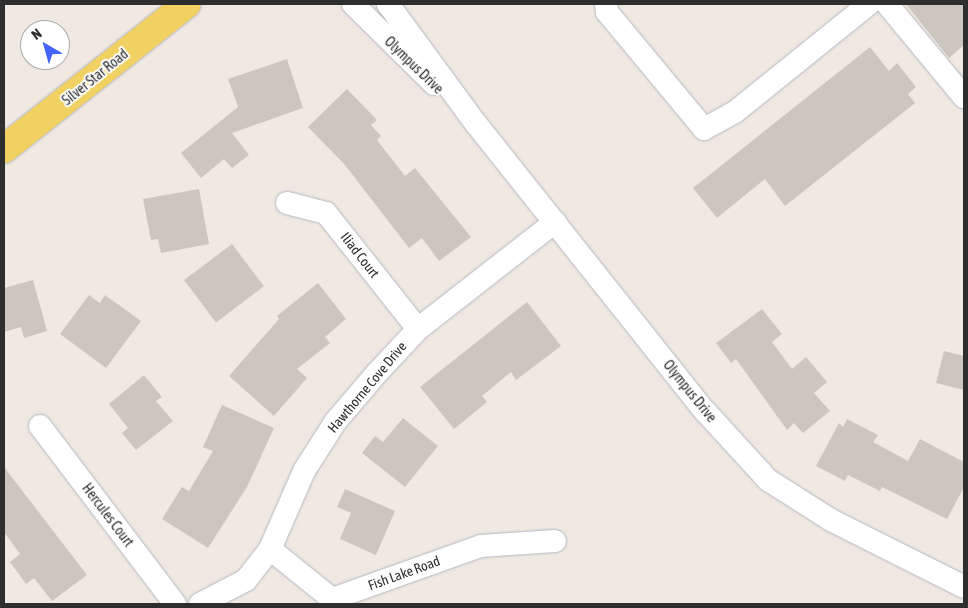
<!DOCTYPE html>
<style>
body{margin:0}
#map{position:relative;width:968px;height:608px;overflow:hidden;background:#efe9e1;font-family:"Asap Condensed",sans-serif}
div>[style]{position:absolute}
.building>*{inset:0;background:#cbc7bf;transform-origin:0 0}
.roads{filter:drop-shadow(0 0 1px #b4b7c1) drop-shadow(0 0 1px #b4b7c1)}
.minor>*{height:22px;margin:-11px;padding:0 11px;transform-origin:11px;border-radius:11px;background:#fff}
.major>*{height:28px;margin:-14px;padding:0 14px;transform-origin:14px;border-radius:14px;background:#f2d163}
span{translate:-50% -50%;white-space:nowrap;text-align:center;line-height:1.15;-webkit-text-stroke:4px #fff;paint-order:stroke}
.street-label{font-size:14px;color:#2e2e2e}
.frame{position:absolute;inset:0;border:5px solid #2e2e2e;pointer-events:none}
.north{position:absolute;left:20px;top:20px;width:50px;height:50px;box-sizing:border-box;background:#fff;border:1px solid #ababab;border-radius:50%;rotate:322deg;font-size:14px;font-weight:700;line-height:20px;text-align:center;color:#2e2e2e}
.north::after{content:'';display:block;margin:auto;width:18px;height:22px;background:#4264fb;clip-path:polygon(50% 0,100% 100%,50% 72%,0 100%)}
</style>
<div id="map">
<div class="building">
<div style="clip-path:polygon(906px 4px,964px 4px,964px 45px,949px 58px)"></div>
<div style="clip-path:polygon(870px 47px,889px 71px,897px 63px,916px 87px,908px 94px,915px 103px,785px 206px,765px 179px,717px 218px,693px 188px)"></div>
<div style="clip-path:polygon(287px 59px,303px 108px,232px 133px,249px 155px,232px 168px,224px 159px,201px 178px,181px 153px,238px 107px,228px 79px)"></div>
<div style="clip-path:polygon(347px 89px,377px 120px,371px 125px,381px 136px,377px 140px,405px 176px,415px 168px,471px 237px,439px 261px,422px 238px,409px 248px,345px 165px,308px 127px)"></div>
<div style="clip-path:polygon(199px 189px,209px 244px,161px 253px,158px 239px,151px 240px,143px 199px)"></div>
<div style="left:232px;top:244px;width:53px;height:60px;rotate:53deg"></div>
<div style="clip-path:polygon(33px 280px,47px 331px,24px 338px,21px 327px,4px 332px,4px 288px)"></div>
<div style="clip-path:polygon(318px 283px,346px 319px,325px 337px,330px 343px,297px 369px,307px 378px,274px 416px,229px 376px,279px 319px,277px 316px)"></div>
<div style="clip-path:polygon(89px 295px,100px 303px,105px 295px,141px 321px,106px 368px,60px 334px)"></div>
<div style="clip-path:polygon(527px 302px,561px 346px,516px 380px,511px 372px,482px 396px,487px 402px,454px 429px,420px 387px)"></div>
<div style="clip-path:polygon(762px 309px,782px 334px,772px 342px,792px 369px,806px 357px,827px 382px,814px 393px,830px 411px,803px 433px,794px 423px,787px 430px,736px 359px,731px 363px,716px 343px)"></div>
<div style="clip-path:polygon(944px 351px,964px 356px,964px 390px,936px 383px)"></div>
<div style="clip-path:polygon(144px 375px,162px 397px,156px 401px,173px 421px,136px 450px,122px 433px,128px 428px,109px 404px)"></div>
<div style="clip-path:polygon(222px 405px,274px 428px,247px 487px,208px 548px,162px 519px,182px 487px,189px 491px,213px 451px,203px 447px)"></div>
<div style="clip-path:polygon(403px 418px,438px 446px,405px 487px,362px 453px,375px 436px,383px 442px)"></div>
<div style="clip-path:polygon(847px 419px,878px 435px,873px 442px,908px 461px,920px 439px,964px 462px,964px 487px,947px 519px,882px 487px,880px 491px,848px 475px,845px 481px,816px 466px,839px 423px,843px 427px)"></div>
<div style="clip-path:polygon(4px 467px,87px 575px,52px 601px,34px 578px,26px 584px,10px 562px,20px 554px,4px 532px)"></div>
<div style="clip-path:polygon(345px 489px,395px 511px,376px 555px,340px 539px,351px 513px,337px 507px)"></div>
</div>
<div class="roads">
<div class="minor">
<div style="left:353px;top:4px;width:114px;rotate:44.6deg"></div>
<div style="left:388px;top:4px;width:150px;rotate:53.7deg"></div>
<div style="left:477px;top:125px;width:364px;rotate:51.5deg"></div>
<div style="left:704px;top:410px;width:95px;rotate:47.6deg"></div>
<div style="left:768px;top:480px;width:75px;rotate:32.4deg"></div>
<div style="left:831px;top:520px;width:149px;rotate:26.7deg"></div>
<div style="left:606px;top:4px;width:8px;rotate:83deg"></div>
<div style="left:607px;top:12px;width:152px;rotate:50.3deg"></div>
<div style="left:704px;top:129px;width:35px;rotate:-29deg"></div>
<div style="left:735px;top:112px;width:172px;rotate:-38.9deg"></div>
<div style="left:887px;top:4px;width:121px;rotate:50.4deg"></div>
<div style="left:287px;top:203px;width:40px;rotate:14.4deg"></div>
<div style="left:326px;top:213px;width:148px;rotate:51.6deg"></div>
<div style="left:40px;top:426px;width:223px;rotate:52.8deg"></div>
<div style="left:270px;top:549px;width:80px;rotate:38.9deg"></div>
<div style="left:332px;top:599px;width:158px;rotate:-19.6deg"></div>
<div style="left:481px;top:546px;width:74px;rotate:-3.9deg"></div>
<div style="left:200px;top:604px;width:52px;rotate:-27.6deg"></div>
<div style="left:246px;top:580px;width:39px;rotate:-52deg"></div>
<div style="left:270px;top:549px;width:85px;rotate:-66.4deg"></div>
<div style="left:304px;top:471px;width:59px;rotate:-57.4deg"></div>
<div style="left:336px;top:421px;width:62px;rotate:-49.6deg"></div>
<div style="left:376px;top:374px;width:62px;rotate:-47deg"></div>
<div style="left:418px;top:329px;width:174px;rotate:-38deg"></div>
</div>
<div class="major">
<div style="left:4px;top:149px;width:233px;rotate:-38.4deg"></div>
</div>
</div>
<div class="street-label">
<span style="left:414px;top:65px;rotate:44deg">Olympus Drive</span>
<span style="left:95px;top:77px;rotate:-39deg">Silver Star Road</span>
<span style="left:360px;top:255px;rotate:52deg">Iliad Court</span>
<span style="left:367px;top:387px;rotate:-50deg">Hawthorne Cove Drive</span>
<span style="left:690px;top:391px;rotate:51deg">Olympus Drive</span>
<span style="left:108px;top:515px;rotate:53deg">Hercules Court</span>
<span style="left:404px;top:573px;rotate:-20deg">Fish Lake Road</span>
</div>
<div class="frame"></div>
<div class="north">N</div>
</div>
